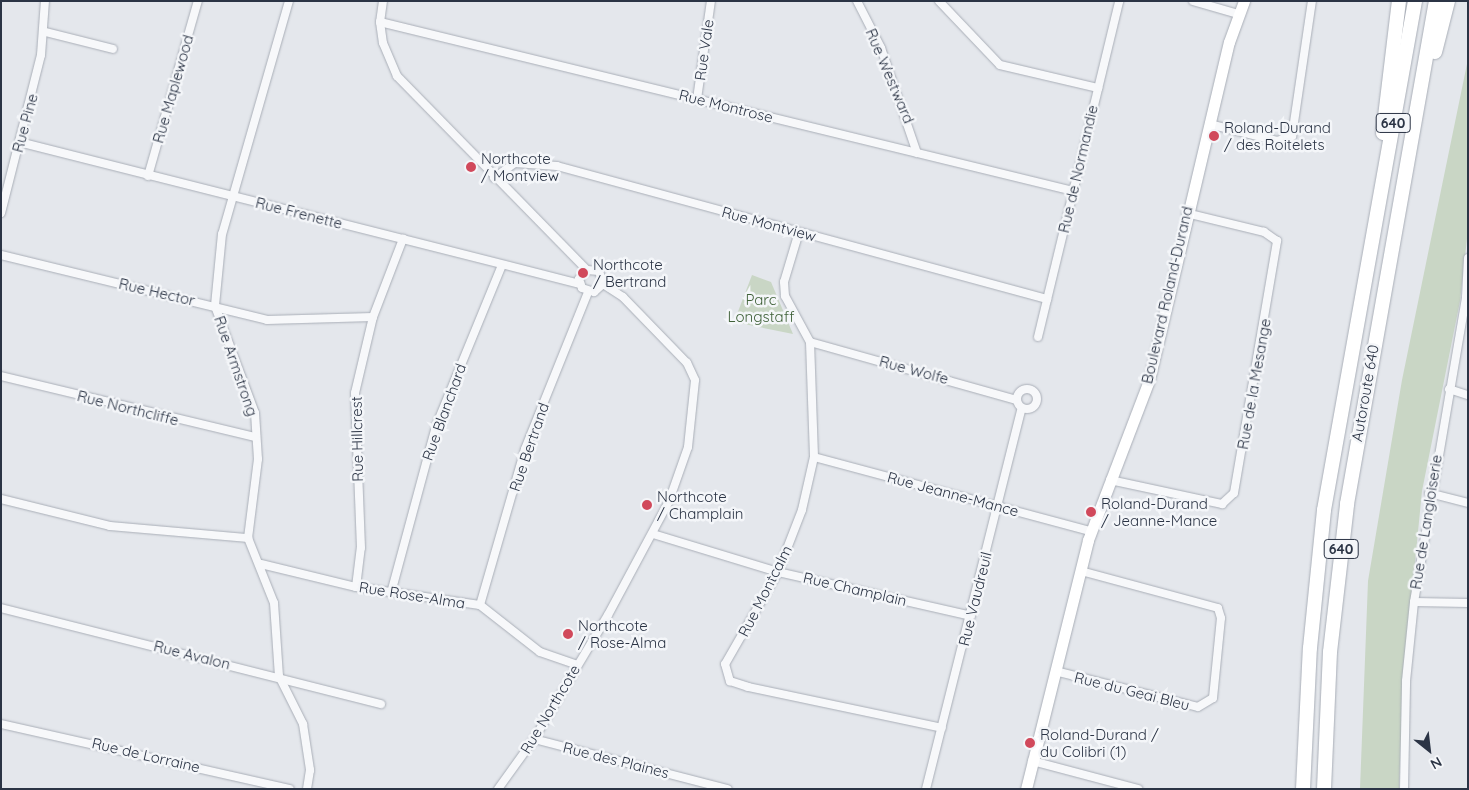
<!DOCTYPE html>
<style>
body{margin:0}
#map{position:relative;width:1469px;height:790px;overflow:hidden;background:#e4e7ec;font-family:Quicksand,sans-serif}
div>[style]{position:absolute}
.green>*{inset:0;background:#c9d6c5}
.roads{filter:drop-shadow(0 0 1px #a9aeb7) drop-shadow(0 0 1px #a9aeb7)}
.street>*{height:8px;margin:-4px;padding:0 4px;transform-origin:4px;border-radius:4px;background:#f7f8fa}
.street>.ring{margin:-4px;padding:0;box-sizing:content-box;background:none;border:8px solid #f7f8fa;border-radius:50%}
.secondary>*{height:11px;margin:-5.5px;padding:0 5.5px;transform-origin:5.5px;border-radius:5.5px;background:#fff}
.highway>*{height:14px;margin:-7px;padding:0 7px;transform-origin:7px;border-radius:7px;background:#fff}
.dots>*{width:14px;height:14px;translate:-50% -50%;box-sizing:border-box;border:2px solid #f4f6f9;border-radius:50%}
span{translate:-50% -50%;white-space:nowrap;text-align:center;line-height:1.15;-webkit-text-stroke:5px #f4f6f9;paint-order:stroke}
.shield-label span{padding:1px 4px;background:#f4f6f9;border:1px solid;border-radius:4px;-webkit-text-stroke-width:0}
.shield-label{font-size:14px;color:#2b3445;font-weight:700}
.street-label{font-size:15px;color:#2b3445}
.poi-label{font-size:15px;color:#2b3445}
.left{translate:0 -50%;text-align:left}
.park-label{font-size:15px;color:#3f6138}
.frame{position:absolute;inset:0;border:2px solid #2b3445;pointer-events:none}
.north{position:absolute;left:1404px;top:725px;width:50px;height:50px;-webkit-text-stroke:4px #f4f6f9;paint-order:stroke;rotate:151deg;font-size:14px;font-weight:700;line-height:20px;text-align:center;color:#2b3445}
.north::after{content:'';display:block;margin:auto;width:18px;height:22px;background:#2b3445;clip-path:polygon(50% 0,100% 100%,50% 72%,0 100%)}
</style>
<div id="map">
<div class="green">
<div style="clip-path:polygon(1468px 59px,1468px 230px,1460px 301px,1422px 491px,1403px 685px,1399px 789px,1360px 789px,1368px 581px,1402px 380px)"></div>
<div style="clip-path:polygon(752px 275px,771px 282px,793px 334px,734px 322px)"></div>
</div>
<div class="roads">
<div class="street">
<div style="left:289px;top:1px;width:242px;rotate:106deg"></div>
<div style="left:222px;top:234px;width:72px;rotate:95.6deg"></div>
<div style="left:215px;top:306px;width:114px;rotate:69.5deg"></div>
<div style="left:255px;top:413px;width:46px;rotate:86.3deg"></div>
<div style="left:258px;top:459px;width:80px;rotate:97.2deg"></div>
<div style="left:248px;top:538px;width:70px;rotate:68.2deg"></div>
<div style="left:274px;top:603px;width:73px;rotate:86.1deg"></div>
<div style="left:279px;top:676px;width:54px;rotate:63.4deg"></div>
<div style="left:303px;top:724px;width:47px;rotate:81.3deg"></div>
<div style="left:310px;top:770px;width:19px;rotate:99deg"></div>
<div style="left:383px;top:1px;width:21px;rotate:98deg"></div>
<div style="left:380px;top:22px;width:21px;rotate:82deg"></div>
<div style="left:383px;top:43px;width:36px;rotate:67deg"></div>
<div style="left:397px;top:76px;width:272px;rotate:45.6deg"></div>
<div style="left:857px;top:1px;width:53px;rotate:62.9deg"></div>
<div style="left:881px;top:48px;width:111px;rotate:71.1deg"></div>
<div style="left:939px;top:1px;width:88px;rotate:46.4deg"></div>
<div style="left:1000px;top:65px;width:101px;rotate:13.2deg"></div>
<div style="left:1193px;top:1px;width:47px;rotate:16.1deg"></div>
<div style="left:380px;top:22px;width:713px;rotate:13.71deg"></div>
<div style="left:46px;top:32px;width:69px;rotate:14.2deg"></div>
<div style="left:697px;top:99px;width:99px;rotate:-81.9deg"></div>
<div style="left:1209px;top:124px;width:70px;rotate:14deg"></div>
<div style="left:1277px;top:141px;width:16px;rotate:-18deg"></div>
<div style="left:1292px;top:136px;width:136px;rotate:-81.6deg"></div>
<div style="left:19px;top:142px;width:579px;rotate:14.2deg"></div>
<div style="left:148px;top:176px;width:182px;rotate:-74.1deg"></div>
<div style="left:494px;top:178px;width:26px;rotate:-36deg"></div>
<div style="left:515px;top:163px;width:42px;rotate:4.1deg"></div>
<div style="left:557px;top:166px;width:508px;rotate:15.19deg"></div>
<div style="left:1px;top:213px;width:163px;rotate:-75.8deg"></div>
<div style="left:41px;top:55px;width:54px;rotate:-85.8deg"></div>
<div style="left:799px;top:232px;width:52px;rotate:106.7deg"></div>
<div style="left:784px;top:282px;width:14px;rotate:86deg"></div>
<div style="left:785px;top:296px;width:52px;rotate:61.5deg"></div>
<div style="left:810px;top:342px;width:115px;rotate:88deg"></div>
<div style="left:814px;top:457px;width:54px;rotate:102.8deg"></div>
<div style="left:802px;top:510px;width:66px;rotate:111.2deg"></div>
<div style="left:778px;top:572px;width:106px;rotate:119.9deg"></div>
<div style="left:725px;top:664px;width:18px;rotate:74deg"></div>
<div style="left:730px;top:681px;width:19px;rotate:18deg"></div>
<div style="left:748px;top:687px;width:198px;rotate:11.9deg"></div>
<div style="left:1px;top:255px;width:274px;rotate:13.7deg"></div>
<div style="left:267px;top:320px;width:106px;rotate:-1.6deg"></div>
<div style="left:587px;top:270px;width:12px;rotate:132deg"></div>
<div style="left:579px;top:279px;width:9px;rotate:72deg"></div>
<div style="left:582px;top:288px;width:13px;rotate:18deg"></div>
<div style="left:594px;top:292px;width:12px;rotate:-42deg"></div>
<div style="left:587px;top:270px;width:12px;rotate:5deg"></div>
<div style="left:599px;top:271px;width:14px;rotate:73deg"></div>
<div style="left:1038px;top:337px;width:346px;rotate:-76.4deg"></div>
<div style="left:810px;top:342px;width:215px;rotate:15.7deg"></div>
<div style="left:1px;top:376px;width:262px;rotate:13.5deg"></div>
<div style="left:1449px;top:389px;width:20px;rotate:18deg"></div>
<div class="ring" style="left:1017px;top:389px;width:12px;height:12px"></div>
<div style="left:814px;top:457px;width:287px;rotate:15deg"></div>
<div style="left:1110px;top:480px;width:115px;rotate:12.1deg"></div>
<div style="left:1222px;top:504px;width:16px;rotate:-43deg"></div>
<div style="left:1234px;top:493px;width:256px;rotate:-80.3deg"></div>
<div style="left:1277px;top:241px;width:16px;rotate:-145deg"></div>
<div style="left:1264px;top:232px;width:80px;rotate:-166.3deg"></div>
<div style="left:1429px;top:493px;width:40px;rotate:14.4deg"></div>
<div style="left:1px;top:499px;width:112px;rotate:13.9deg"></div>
<div style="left:110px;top:526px;width:139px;rotate:5deg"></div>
<div style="left:653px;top:534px;width:131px;rotate:16.9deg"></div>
<div style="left:778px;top:572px;width:198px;rotate:12.8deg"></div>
<div style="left:261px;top:564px;width:98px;rotate:13.6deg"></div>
<div style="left:356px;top:587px;width:125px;rotate:8.3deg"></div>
<div style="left:480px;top:605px;width:76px;rotate:38.1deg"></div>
<div style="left:540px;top:652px;width:39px;rotate:19deg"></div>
<div style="left:356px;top:587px;width:39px;rotate:-83deg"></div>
<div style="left:361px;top:548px;width:155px;rotate:-92.2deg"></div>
<div style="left:355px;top:393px;width:78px;rotate:-76.7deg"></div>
<div style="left:373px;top:317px;width:84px;rotate:-69deg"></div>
<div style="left:391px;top:593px;width:173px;rotate:-74.9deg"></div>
<div style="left:436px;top:426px;width:174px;rotate:-67.7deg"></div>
<div style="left:1414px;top:602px;width:54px;rotate:1.1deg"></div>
<div style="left:480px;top:605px;width:162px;rotate:-73.9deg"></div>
<div style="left:525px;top:449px;width:169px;rotate:-68.1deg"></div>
<div style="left:1px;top:608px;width:392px;rotate:14.2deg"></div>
<div style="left:1055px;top:671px;width:147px;rotate:14.1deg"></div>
<div style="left:1198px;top:707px;width:17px;rotate:-31deg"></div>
<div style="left:1213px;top:698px;width:80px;rotate:-84.3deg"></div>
<div style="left:1221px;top:618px;width:10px;rotate:-107deg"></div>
<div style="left:1218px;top:608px;width:142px;rotate:-164.9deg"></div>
<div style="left:1px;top:724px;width:296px;rotate:12.7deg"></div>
<div style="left:534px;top:739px;width:200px;rotate:14.5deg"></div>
<div style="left:1032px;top:761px;width:110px;rotate:14.8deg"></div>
<div style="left:498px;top:789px;width:62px;rotate:-54.2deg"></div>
<div style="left:534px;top:739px;width:144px;rotate:-59.2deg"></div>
<div style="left:608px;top:615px;width:129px;rotate:-61.8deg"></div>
<div style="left:669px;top:501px;width:57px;rotate:-70.6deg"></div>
<div style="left:688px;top:447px;width:67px;rotate:-84deg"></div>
<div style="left:695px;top:380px;width:19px;rotate:-115deg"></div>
<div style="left:687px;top:363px;width:92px;rotate:-134.1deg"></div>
<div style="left:623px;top:297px;width:24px;rotate:-147deg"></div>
<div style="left:926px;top:789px;width:393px;rotate:-75.9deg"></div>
<div style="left:1404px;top:789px;width:108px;rotate:-88.9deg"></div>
<div style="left:1406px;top:681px;width:79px;rotate:-84.2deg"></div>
<div style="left:1414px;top:602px;width:309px;rotate:-80.3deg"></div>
<div style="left:1466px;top:297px;width:39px;rotate:-87deg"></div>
</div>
<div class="secondary">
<div style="left:1026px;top:789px;width:257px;rotate:-76deg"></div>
<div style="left:1088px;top:540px;width:171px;rotate:-69.1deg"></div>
<div style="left:1149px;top:380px;width:347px;rotate:-76.7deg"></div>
<div style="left:1229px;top:42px;width:44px;rotate:-69.9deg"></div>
</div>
<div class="highway">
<div style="left:1435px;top:52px;width:53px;rotate:-75.7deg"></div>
<div style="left:1383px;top:133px;width:133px;rotate:-83.1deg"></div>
<div style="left:1303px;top:789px;width:141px;rotate:-87.2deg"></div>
<div style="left:1310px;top:648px;width:139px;rotate:-84.2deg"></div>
<div style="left:1324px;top:510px;width:517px;rotate:-79.86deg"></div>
<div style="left:1324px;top:789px;width:137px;rotate:-87.5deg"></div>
<div style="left:1330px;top:652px;width:149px;rotate:-83.4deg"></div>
<div style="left:1347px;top:504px;width:511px;rotate:-79.97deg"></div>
</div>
</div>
<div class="dots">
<div style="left:1214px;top:136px;background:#d1495b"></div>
<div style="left:471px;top:167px;background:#d1495b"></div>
<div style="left:583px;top:273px;background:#d1495b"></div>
<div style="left:647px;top:505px;background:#d1495b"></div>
<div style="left:1091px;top:512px;background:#d1495b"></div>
<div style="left:568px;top:634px;background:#d1495b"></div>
<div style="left:1030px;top:743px;background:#d1495b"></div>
</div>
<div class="shield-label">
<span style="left:1393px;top:123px">640</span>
<span style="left:1341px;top:549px">640</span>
</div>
<div class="street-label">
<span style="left:704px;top:50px;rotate:-82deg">Rue Vale</span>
<span style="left:890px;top:76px;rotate:67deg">Rue Westward</span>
<span style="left:173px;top:89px;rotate:-74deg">Rue Maplewood</span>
<span style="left:726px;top:106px;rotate:14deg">Rue Montrose</span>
<span style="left:25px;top:123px;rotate:-75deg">Rue Pine</span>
<span style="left:1078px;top:169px;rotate:-77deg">Rue de Normandie</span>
<span style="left:299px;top:213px;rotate:14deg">Rue Frenette</span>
<span style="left:769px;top:224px;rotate:15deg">Rue Montview</span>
<span style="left:157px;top:292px;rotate:13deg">Rue Hector</span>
<span style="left:1167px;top:295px;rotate:-77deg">Boulevard Roland-Durand</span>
<span style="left:236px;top:366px;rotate:71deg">Rue Armstrong</span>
<span style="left:914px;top:370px;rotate:15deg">Rue Wolfe</span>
<span style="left:1254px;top:384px;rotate:-80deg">Rue de la Mesange</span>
<span style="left:1365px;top:393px;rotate:-80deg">Autoroute 640</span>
<span style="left:128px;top:408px;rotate:14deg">Rue Northcliffe</span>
<span style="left:444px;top:412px;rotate:-70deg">Rue Blanchard</span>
<span style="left:357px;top:439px;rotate:-91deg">Rue Hillcrest</span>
<span style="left:529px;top:447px;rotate:-71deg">Rue Bertrand</span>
<span style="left:953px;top:494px;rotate:15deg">Rue Jeanne-Mance</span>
<span style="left:1426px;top:522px;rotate:-81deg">Rue de Langloiserie</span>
<span style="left:855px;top:589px;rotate:13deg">Rue Champlain</span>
<span style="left:765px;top:591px;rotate:-63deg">Rue Montcalm</span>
<span style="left:412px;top:595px;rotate:9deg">Rue Rose-Alma</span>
<span style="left:975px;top:599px;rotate:-76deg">Rue Vaudreuil</span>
<span style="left:192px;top:655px;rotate:14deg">Rue Avalon</span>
<span style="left:1132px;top:691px;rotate:14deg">Rue du Geai Bleu</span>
<span style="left:550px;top:709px;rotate:-59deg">Rue Northcote</span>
<span style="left:146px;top:755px;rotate:13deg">Rue de Lorraine</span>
<span style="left:616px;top:760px;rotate:14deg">Rue des Plaines</span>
</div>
<div class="poi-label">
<span class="left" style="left:1224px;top:136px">Roland-Durand<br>/ des Roitelets</span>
<span class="left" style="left:481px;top:167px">Northcote<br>/ Montview</span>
<span class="left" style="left:593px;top:273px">Northcote<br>/ Bertrand</span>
<span class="left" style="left:657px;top:505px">Northcote<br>/ Champlain</span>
<span class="left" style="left:1101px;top:512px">Roland-Durand<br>/ Jeanne-Mance</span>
<span class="left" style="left:578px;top:634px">Northcote<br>/ Rose-Alma</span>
<span class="left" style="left:1040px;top:743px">Roland-Durand /<br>du Colibri (1)</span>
</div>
<div class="park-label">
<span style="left:761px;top:308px">Parc<br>Longstaff</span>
</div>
<div class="frame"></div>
<div class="north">N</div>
</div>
